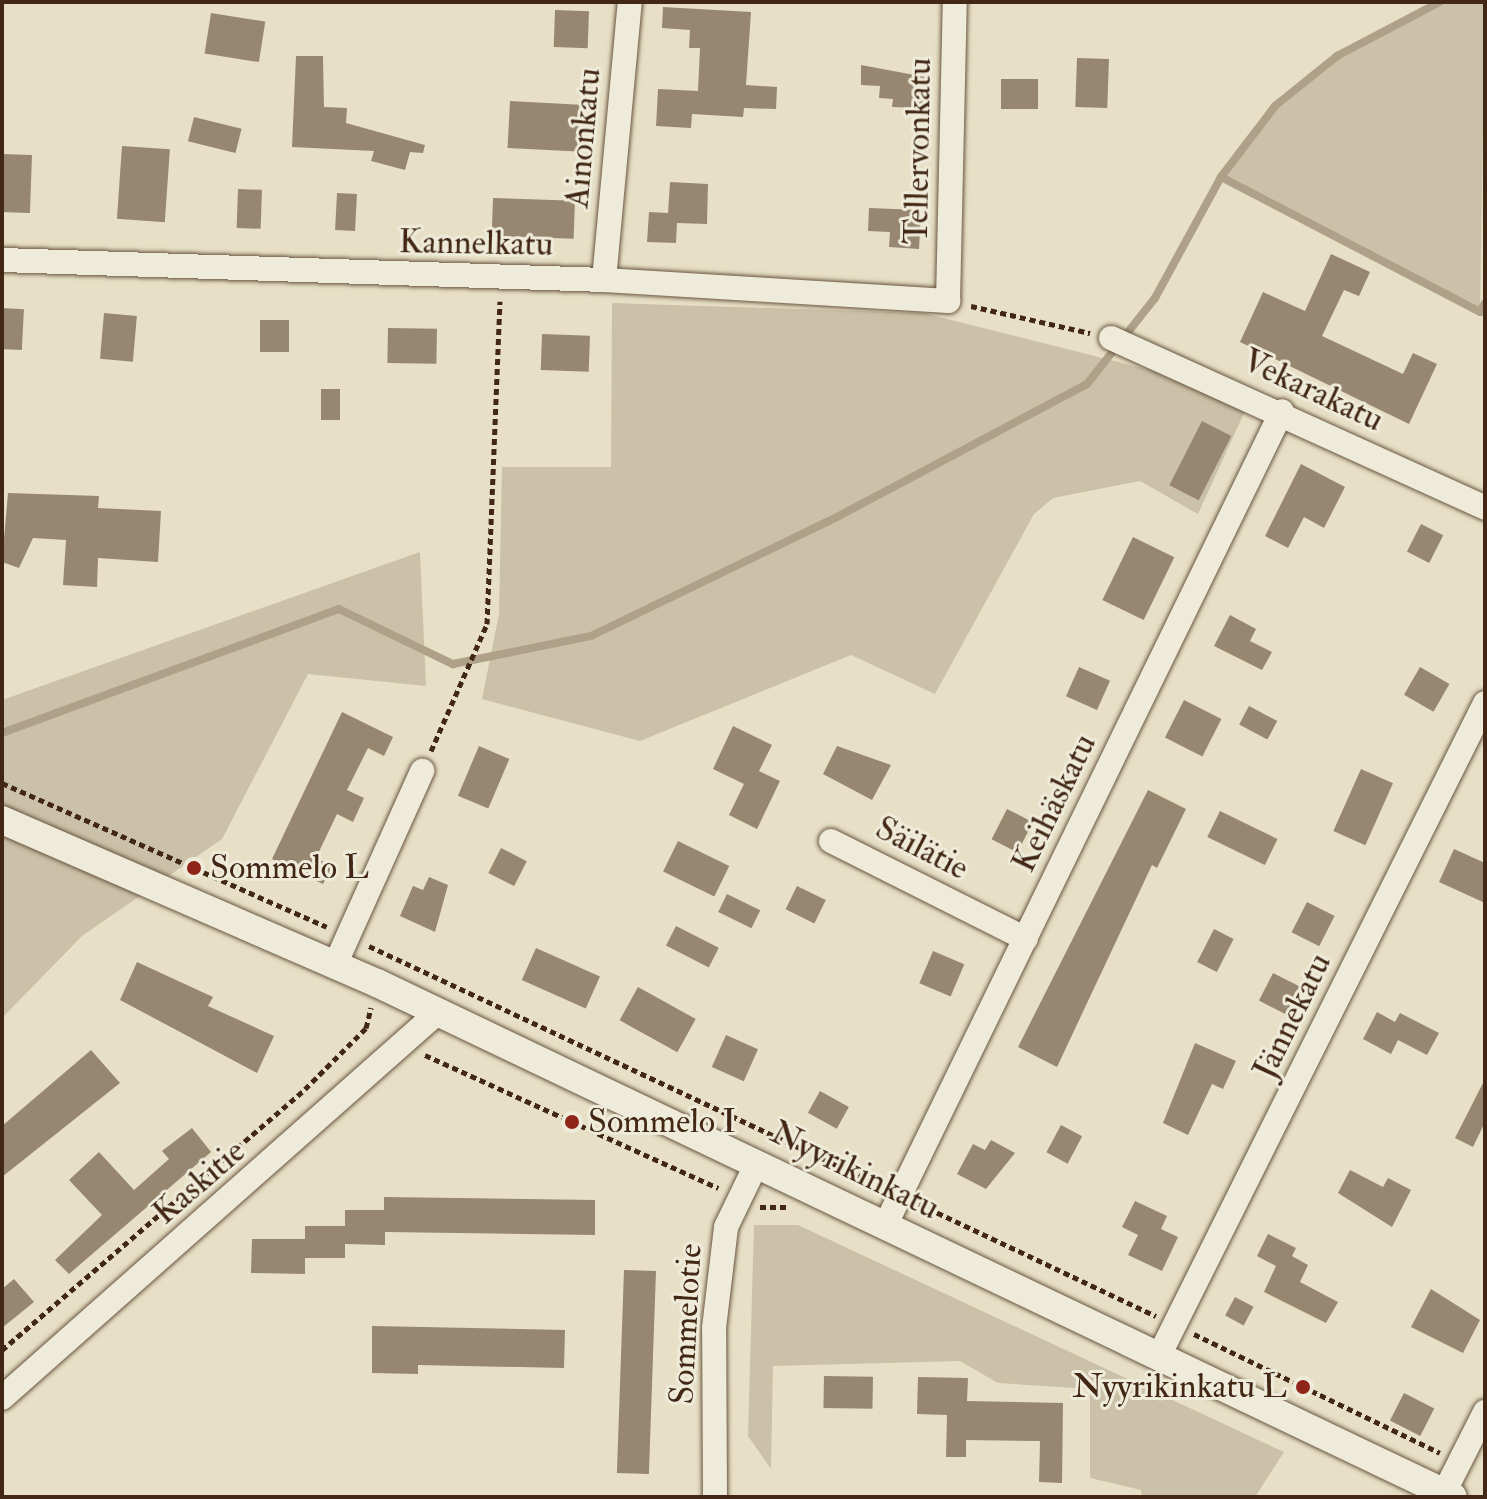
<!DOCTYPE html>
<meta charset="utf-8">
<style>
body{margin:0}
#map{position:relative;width:1487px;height:1499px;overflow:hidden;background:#e7e0c6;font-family:"IM FELL Double Pica",serif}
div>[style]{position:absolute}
.green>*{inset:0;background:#cbc1a8}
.stream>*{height:8px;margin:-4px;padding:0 4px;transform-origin:4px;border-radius:4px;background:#afa189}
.building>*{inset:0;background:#978771;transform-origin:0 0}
.path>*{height:5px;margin-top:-2.5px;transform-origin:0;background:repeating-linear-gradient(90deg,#412714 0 6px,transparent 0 10px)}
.roads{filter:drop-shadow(0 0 2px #6a5540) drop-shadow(0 0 2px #6a5540)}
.minor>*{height:24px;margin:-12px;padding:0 12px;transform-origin:12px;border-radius:12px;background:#efebda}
.tertiary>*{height:28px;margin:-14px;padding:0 14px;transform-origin:14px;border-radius:14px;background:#efebda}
.dots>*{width:22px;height:22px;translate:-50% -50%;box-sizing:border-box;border:4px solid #efebda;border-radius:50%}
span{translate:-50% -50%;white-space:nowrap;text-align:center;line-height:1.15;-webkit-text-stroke:6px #efebda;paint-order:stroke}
.street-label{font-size:34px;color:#412714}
.poi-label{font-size:34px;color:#412714}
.left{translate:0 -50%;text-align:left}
.right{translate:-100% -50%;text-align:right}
.frame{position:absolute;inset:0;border:4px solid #412714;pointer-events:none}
</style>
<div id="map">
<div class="green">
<div style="clip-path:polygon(1440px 2px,1485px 2px,1480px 312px,1221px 177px,1275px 106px,1317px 70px)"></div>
<div style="clip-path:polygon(612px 303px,923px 313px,1170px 375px,1245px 411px,1198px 514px,1140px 481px,1053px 498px,1034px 514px,935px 694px,851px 655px,640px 741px,482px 699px,499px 614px,502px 467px,611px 467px)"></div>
<div style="clip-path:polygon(420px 552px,426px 686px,308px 674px,222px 839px,82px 936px,2px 1018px,2px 700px)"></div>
<div style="clip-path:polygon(754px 1225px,798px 1225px,1284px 1452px,1255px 1497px,1142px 1497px,1141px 1490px,1090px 1478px,1090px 1389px,998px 1383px,960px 1361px,773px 1366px,771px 1469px,748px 1436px)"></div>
</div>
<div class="stream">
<div style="left:1221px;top:177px;width:292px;rotate:27.5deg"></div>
<div style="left:1480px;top:312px;width:10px;rotate:-61deg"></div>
<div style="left:2px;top:733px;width:359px;rotate:-20.2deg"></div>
<div style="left:339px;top:609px;width:127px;rotate:25.8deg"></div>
<div style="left:453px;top:664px;width:141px;rotate:-11.5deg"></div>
<div style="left:591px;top:636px;width:273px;rotate:-25.8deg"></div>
<div style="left:837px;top:517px;width:283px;rotate:-28deg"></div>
<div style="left:1087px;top:384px;width:110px;rotate:-51.7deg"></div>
<div style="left:1155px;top:298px;width:138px;rotate:-61.4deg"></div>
<div style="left:1221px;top:177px;width:89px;rotate:-52.7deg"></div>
<div style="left:1275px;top:106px;width:80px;rotate:-38.9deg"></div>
<div style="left:1337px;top:56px;width:116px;rotate:-27.7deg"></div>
</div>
<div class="building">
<div style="clip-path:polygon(663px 7px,751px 12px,746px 85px,777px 87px,776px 109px,744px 108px,743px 117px,692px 114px,691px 128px,656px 126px,658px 89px,698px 91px,700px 48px,689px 48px,690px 30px,662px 28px)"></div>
<div style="left:555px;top:10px;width:34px;height:37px;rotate:2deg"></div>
<div style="left:211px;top:13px;width:55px;height:41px;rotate:9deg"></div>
<div style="clip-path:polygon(296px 56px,323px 56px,324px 107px,347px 108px,346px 123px,425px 145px,423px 153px,410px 152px,405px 170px,371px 161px,374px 151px,292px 147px)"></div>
<div style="left:1077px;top:58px;width:32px;height:49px;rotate:2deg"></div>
<div style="clip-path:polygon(861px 65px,925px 77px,924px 108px,892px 107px,893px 99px,879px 98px,880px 86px,861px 85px)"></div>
<div style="left:1038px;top:79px;width:30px;height:37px;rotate:90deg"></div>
<div style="left:510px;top:101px;width:70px;height:47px;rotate:3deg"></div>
<div style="left:194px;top:117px;width:49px;height:25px;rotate:14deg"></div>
<div style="left:122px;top:146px;width:48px;height:73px;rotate:4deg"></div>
<div style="left:2px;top:154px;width:30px;height:58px;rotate:2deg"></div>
<div style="clip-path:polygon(670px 182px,708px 184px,707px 224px,677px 223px,676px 243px,647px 242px,649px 212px,668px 213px)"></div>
<div style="left:238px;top:189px;width:24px;height:39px;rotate:2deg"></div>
<div style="left:337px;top:193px;width:20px;height:37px;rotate:3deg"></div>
<div style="left:493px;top:198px;width:82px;height:38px;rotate:2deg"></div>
<div style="clip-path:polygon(869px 208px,921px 210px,919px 249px,889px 247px,890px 232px,868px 231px)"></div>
<div style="clip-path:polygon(1331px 254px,1370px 272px,1359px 296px,1344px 290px,1322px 336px,1403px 374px,1413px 353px,1437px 364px,1409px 424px,1240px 342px,1263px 292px,1305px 311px)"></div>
<div style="left:2px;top:308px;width:22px;height:41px;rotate:3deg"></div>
<div style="left:104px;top:313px;width:33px;height:46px;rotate:5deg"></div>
<div style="left:260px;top:320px;width:29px;height:32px"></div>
<div style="left:388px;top:328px;width:49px;height:35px;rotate:1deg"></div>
<div style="left:542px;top:334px;width:48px;height:36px;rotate:2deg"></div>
<div style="left:321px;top:389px;width:19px;height:31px"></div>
<div style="left:1202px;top:421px;width:33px;height:72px;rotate:27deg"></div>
<div style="clip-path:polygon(1301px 464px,1345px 487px,1324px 528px,1304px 517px,1288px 548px,1265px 536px)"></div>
<div style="clip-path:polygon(8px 493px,99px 496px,98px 508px,161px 511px,158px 562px,98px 558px,97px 587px,63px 585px,66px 540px,33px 538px,19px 568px,2px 562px)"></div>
<div style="left:1421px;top:524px;width:25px;height:31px;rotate:27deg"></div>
<div style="left:1133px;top:537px;width:46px;height:70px;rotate:26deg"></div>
<div style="clip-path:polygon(1230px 615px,1256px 629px,1250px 641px,1272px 652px,1262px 670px,1214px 646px)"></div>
<div style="left:1079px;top:667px;width:34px;height:32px;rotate:24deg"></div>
<div style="left:1420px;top:667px;width:34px;height:32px;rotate:30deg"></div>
<div style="left:1184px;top:700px;width:42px;height:42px;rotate:27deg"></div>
<div style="left:1249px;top:706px;width:32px;height:21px;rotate:28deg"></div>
<div style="clip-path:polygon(342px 712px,393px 737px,384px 756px,368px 748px,347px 790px,364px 798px,353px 822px,337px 814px,316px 858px,332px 866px,323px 884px,272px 859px)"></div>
<div style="clip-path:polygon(733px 726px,772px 745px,759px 771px,780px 781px,757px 829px,729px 815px,744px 784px,713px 769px)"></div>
<div style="left:479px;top:746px;width:33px;height:54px;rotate:23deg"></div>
<div style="clip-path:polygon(837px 746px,891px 765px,872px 800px,823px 774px)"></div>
<div style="left:1361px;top:769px;width:35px;height:68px;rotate:24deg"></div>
<div style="clip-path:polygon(1148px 790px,1186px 809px,1157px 868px,1152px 865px,1057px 1067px,1018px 1047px)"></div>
<div style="left:1007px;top:809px;width:29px;height:34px;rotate:27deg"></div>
<div style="left:1220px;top:811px;width:64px;height:29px;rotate:26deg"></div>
<div style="left:678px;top:841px;width:57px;height:34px;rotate:26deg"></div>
<div style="left:501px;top:848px;width:29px;height:28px;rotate:27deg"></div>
<div style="clip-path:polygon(1454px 849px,1485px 863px,1485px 903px,1439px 882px)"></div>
<div style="clip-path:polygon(429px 877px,448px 885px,435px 932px,400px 916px,413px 886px,423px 890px)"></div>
<div style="left:797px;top:886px;width:32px;height:26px;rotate:26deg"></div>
<div style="left:727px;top:894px;width:37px;height:20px;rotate:26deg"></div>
<div style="left:1307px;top:902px;width:31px;height:34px;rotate:27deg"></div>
<div style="left:676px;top:926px;width:48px;height:22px;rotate:27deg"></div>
<div style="left:1214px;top:929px;width:22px;height:37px;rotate:27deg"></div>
<div style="left:536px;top:948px;width:70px;height:35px;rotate:24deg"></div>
<div style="left:933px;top:951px;width:34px;height:35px;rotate:23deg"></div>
<div style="clip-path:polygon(137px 962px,213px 997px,208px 1006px,274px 1036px,257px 1073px,120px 1000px)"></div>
<div style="left:1273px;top:973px;width:30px;height:31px;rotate:27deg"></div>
<div style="left:638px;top:987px;width:66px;height:38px;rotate:29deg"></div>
<div style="clip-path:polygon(1377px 1012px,1395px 1022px,1400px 1013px,1439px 1033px,1427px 1055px,1398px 1040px,1391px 1054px,1363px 1039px)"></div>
<div style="left:726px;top:1035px;width:35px;height:35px;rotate:24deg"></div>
<div style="clip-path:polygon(1195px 1043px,1236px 1061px,1223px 1089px,1212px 1084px,1188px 1135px,1163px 1123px)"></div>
<div style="clip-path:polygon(91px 1050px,120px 1083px,2px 1177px,2px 1126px)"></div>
<div style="clip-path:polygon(1485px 1079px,1485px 1122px,1473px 1147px,1455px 1138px)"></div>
<div style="left:820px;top:1091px;width:33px;height:25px;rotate:29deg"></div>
<div style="left:1061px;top:1125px;width:24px;height:31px;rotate:28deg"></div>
<div style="clip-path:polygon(192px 1128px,211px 1152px,69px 1274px,55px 1260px,102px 1215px,69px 1180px,99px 1152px,134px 1190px,169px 1159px,162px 1151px)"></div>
<div style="clip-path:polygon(991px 1140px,1015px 1153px,986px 1189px,957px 1174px,973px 1144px,985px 1150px)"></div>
<div style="clip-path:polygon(1350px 1170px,1383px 1187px,1388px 1178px,1411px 1190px,1392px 1227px,1338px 1193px)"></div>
<div style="clip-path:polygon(384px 1197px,595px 1200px,595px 1235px,385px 1232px,385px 1245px,345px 1244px,345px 1258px,305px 1258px,305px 1274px,251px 1273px,252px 1239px,305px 1239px,305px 1226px,345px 1226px,345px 1210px,384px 1210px)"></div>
<div style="clip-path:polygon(1135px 1201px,1167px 1216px,1161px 1229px,1178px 1237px,1162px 1271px,1128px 1255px,1138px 1235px,1122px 1227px)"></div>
<div style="clip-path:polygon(1268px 1234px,1296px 1248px,1292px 1256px,1308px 1265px,1300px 1282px,1338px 1302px,1326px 1323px,1264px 1292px,1276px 1266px,1257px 1256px)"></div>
<div style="left:624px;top:1270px;width:32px;height:203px;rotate:2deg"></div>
<div style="clip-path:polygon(14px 1279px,34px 1302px,2px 1328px,2px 1289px)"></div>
<div style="clip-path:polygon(1431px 1289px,1480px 1320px,1463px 1353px,1411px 1327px)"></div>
<div style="left:1235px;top:1297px;width:21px;height:21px;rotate:28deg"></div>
<div style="clip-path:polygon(372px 1326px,565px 1330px,564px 1368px,418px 1365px,418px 1374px,372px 1373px)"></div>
<div style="left:824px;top:1376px;width:49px;height:32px;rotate:1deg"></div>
<div style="clip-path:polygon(918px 1377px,968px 1378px,967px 1401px,1063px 1403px,1062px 1483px,1039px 1482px,1040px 1441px,966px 1440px,966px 1457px,946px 1457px,947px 1415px,917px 1414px)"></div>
<div style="left:1404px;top:1393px;width:34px;height:31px;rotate:27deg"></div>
</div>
<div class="path">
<div style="left:971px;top:306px;width:122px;rotate:12.8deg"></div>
<div style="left:431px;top:751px;width:139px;rotate:-66.2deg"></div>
<div style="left:487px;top:624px;width:323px;rotate:-87.7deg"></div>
<div style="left:2px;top:783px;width:355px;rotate:23.9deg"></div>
<div style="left:369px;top:946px;width:565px;rotate:25.11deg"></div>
<div style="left:425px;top:1055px;width:322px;rotate:24.4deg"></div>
<div style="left:919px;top:1204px;width:262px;rotate:25.3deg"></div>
<div style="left:760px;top:1207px;width:29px"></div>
<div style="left:1194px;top:1334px;width:273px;rotate:25.8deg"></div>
<div style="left:2px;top:1350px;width:400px;rotate:-40.7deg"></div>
<div style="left:305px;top:1089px;width:86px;rotate:-45deg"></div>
<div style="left:366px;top:1028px;width:21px;rotate:-76deg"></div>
</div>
<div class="roads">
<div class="minor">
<div style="left:2px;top:260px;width:602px;rotate:1.9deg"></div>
<div style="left:604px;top:280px;width:345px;rotate:3.5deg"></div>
<div style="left:948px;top:301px;width:299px;rotate:-88.7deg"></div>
<div style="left:604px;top:280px;width:279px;rotate:-84.7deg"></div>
<div style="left:1111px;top:338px;width:411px;rotate:24.4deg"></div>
<div style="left:831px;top:841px;width:218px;rotate:26.7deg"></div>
<div style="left:335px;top:965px;width:213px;rotate:-65.8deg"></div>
<div style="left:886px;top:1224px;width:904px;rotate:-64.03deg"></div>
<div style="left:1158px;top:1358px;width:732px;rotate:-63.47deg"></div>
<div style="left:2px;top:1398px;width:581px;rotate:-41.51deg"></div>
<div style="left:1444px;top:1493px;width:91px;rotate:-63.2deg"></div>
<div style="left:715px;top:1497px;width:169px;rotate:-90.3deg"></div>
<div style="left:714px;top:1328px;width:102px;rotate:-83.2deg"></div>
<div style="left:726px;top:1227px;width:71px;rotate:-64.2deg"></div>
</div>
<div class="tertiary">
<div style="left:2px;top:820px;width:409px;rotate:23.5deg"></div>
<div style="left:377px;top:983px;width:1192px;rotate:25.53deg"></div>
</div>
</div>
<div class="dots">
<div style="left:194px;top:868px;background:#8f2418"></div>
<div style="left:572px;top:1122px;background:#8f2418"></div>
<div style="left:1303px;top:1387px;background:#8f2418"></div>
</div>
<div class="street-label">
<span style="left:583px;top:138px;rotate:-85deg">Ainonkatu</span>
<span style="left:918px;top:151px;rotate:-89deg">Tellervonkatu</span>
<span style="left:476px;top:243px;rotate:1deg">Kannelkatu</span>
<span style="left:1313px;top:390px;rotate:25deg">Vekarakatu</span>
<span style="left:1054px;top:803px;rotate:-64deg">Keihäskatu</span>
<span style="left:922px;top:848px;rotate:27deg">Säilätie</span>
<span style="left:1292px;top:1016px;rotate:-64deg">Jännekatu</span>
<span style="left:855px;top:1170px;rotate:26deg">Nyyrikinkatu</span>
<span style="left:199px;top:1182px;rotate:-41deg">Kaskitie</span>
<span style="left:686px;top:1324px;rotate:-87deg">Sommelotie</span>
</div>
<div class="poi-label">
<span class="left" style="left:210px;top:868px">Sommelo L</span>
<span class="left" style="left:588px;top:1122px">Sommelo I</span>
<span class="right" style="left:1287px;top:1387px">Nyyrikinkatu L</span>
</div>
<div class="frame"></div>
</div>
